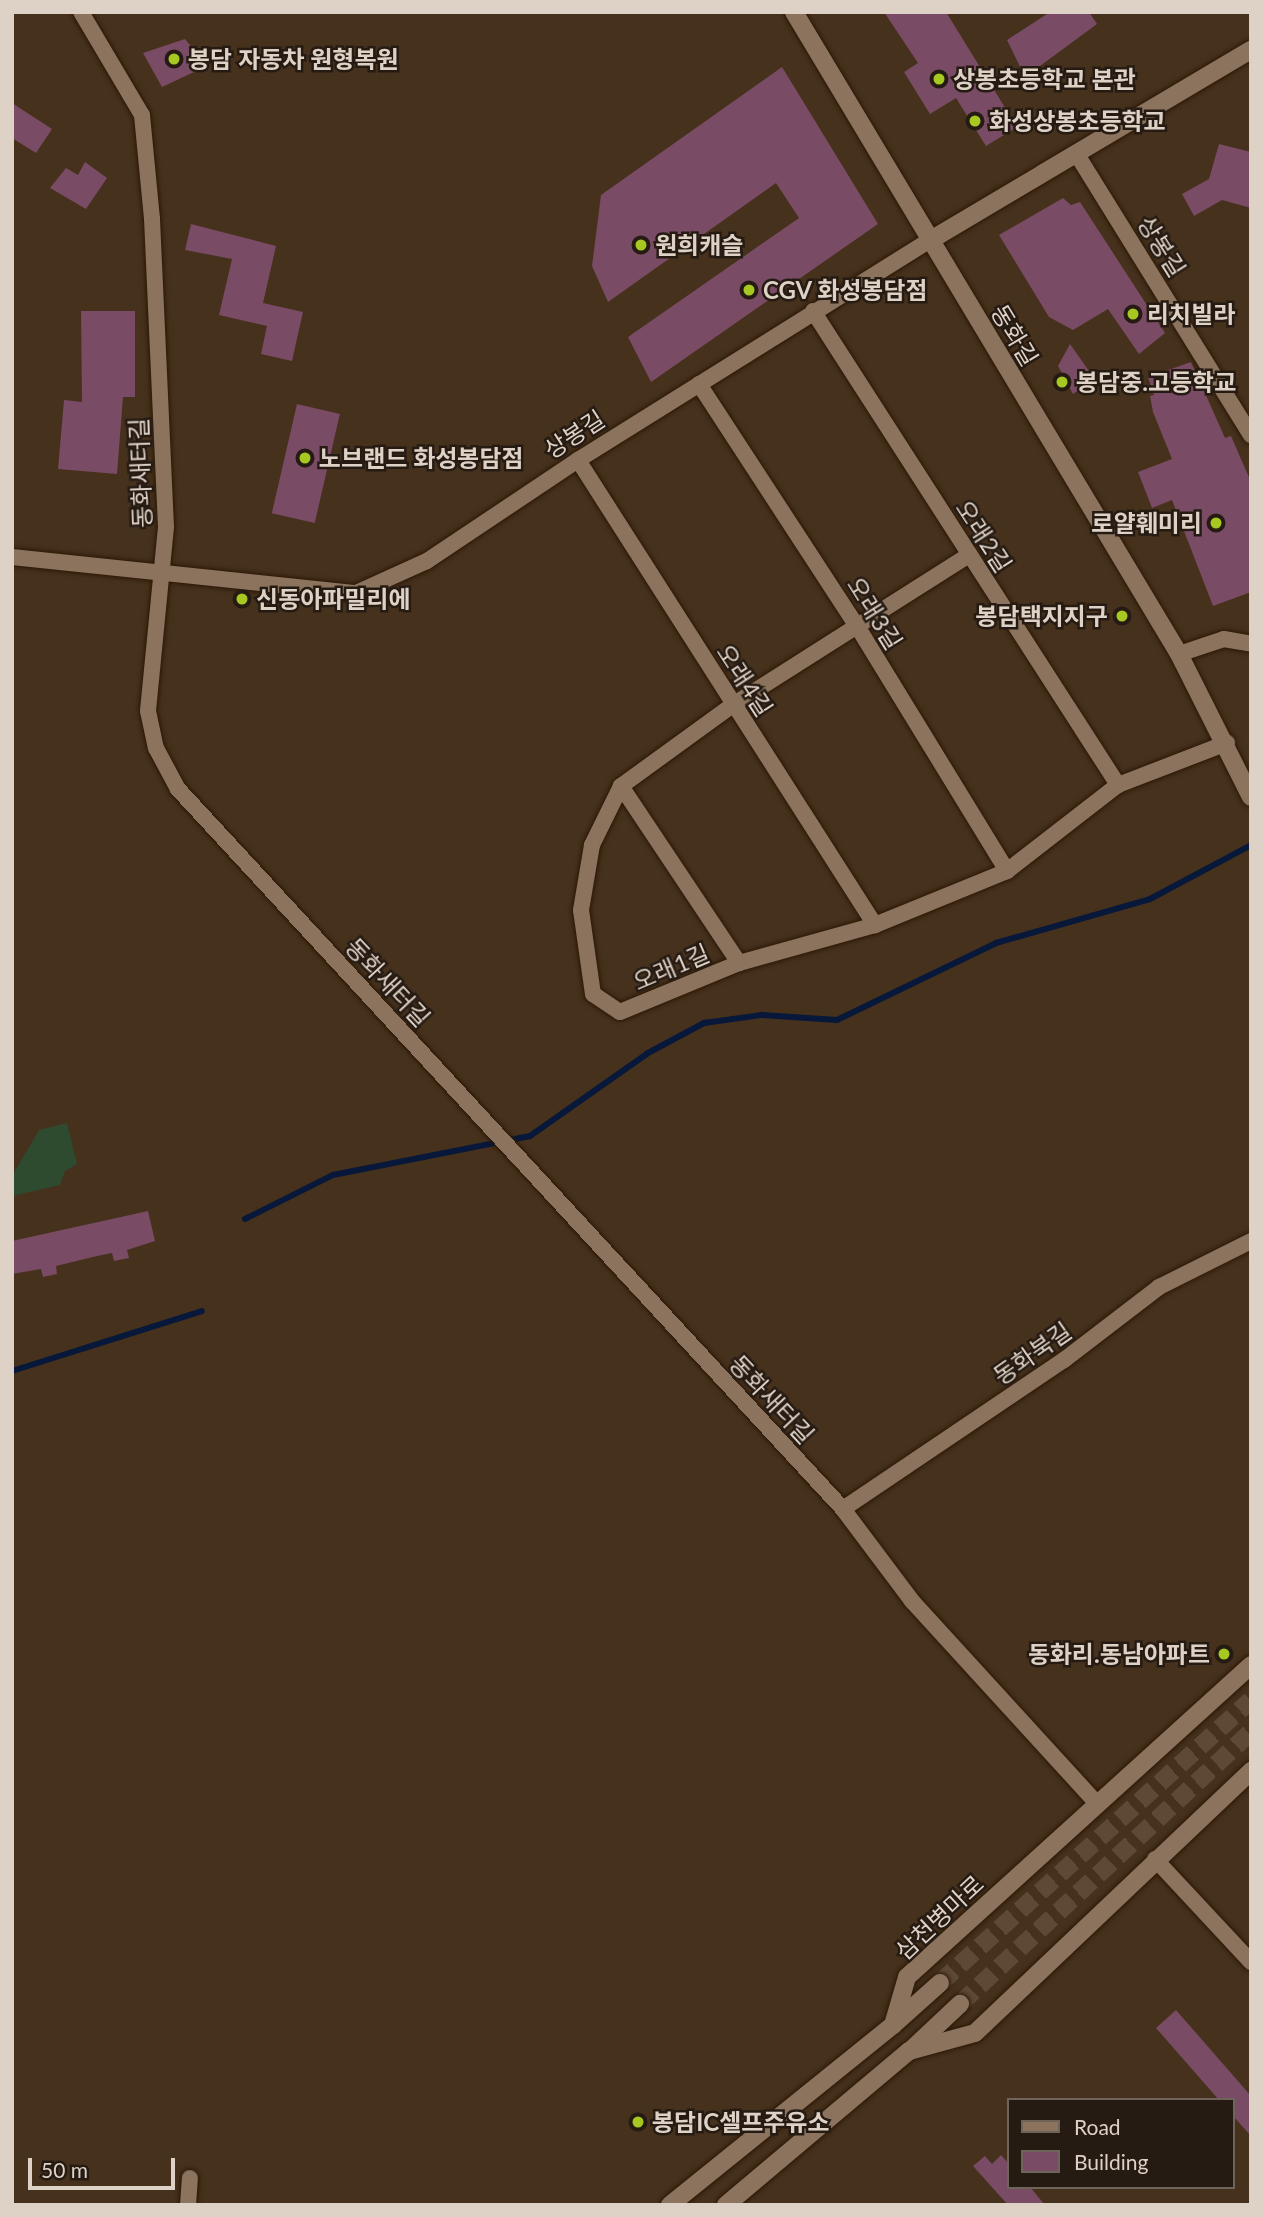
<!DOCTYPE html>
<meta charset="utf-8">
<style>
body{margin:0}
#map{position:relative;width:1263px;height:2217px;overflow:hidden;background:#46311d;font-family:Lato,"Noto Sans KR",sans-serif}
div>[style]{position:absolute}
.green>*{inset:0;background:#2e4a2f}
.stream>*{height:6px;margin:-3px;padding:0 3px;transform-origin:3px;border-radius:3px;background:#07183a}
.building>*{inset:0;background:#794b64;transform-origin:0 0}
.secondary-tunnel>*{height:18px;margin-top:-9px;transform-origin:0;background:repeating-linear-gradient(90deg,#5d4936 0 18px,transparent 0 27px)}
.roads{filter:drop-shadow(0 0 2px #2b1805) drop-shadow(0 0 2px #2b1805)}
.street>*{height:16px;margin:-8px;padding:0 8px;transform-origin:8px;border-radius:8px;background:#8b735d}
.secondary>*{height:18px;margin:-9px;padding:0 9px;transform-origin:9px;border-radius:9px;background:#8b735d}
.dots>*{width:19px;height:19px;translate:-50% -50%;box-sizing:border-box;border:4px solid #251b13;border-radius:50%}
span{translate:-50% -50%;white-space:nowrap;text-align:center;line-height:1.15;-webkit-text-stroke:5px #251b13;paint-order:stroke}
.poi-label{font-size:24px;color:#ded1c5;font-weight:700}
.left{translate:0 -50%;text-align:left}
.right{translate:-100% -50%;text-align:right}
.street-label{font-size:24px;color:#ded1c5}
.frame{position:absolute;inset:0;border:14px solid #ded1c5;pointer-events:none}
.legend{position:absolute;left:1007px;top:2098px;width:228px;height:91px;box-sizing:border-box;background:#251b13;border:2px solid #6f645a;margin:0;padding:9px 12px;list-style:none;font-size:21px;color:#ded1c5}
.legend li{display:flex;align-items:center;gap:14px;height:35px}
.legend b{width:35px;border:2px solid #6f645a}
.scale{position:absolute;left:28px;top:2158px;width:147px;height:32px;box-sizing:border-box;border:4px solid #ded1c5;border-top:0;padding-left:9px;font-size:21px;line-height:24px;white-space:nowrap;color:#ded1c5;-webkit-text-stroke:5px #251b13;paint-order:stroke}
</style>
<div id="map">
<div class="green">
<div style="clip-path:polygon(67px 1123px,77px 1164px,65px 1171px,60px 1185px,12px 1196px,12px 1176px,39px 1130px)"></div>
</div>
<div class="stream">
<div style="left:245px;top:1219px;width:98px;rotate:-26.6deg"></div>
<div style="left:333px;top:1175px;width:201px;rotate:-11.2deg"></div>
<div style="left:530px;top:1136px;width:144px;rotate:-35.1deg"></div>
<div style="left:648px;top:1053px;width:64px;rotate:-28.2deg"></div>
<div style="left:704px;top:1023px;width:59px;rotate:-7.9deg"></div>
<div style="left:762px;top:1015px;width:75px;rotate:3.8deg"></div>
<div style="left:837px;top:1020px;width:177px;rotate:-25.8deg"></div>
<div style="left:996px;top:943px;width:160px;rotate:-15.9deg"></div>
<div style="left:1150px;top:899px;width:115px;rotate:-28.1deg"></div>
<div style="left:12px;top:1371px;width:199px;rotate:-17.5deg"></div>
</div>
<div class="building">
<div style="clip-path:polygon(884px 12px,946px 12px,1017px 127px,986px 146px,956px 98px,930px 114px,904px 72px,918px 63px)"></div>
<div style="clip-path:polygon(1050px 12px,1089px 12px,1097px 24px,1025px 77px,1007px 40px)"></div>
<div style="clip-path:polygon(185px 39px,207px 66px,162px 87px,143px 53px)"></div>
<div style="clip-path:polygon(782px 67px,878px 224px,651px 382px,628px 337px,799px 218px,776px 183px,608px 302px,592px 266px,601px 195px)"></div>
<div style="clip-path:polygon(12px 103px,52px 129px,36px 153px,12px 138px)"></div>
<div style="clip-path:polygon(1219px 144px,1251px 152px,1251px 208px,1222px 200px,1194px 216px,1182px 194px,1209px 179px)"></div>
<div style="clip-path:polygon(85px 162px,107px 178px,86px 209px,50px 188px,66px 168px,78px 175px)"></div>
<div style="clip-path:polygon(1063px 198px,1071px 205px,1080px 202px,1165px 333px,1139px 354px,1108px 309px,1073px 330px,1049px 317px,999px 235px)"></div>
<div style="clip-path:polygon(191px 224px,276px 246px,263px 303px,303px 312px,292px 361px,261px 354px,267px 326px,219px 315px,232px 259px,185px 250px)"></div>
<div style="clip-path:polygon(81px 311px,135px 311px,135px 397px,123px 397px,117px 474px,58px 469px,64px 400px,82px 402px)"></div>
<div style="clip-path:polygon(1070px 344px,1089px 371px,1087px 385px,1073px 394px,1058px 366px)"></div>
<div style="clip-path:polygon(1191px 362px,1225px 438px,1231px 436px,1251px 482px,1251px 592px,1213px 606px,1172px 500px,1152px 508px,1138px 472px,1172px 459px,1153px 412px,1150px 396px,1154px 395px,1148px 377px)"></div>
<div style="left:297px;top:404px;width:44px;height:112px;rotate:13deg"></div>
<div style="clip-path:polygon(148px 1211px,155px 1241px,127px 1250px,129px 1258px,114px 1261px,112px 1253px,97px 1256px,56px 1266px,57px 1274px,43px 1277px,41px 1269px,12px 1274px,12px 1241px)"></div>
<div style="clip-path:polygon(1176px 2010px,1251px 2096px,1251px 2136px,1233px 2116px,1233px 2100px,1219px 2100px,1156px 2028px)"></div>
<div style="clip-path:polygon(1001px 2155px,1009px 2164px,1009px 2187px,1030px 2187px,1045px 2205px,1008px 2205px,973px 2166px,985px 2156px,992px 2164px)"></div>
</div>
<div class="secondary-tunnel">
<div style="left:940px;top:1983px;width:420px;rotate:-42.3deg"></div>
<div style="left:960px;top:2004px;width:398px;rotate:-43.1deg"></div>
</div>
<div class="roads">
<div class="street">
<div style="left:81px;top:12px;width:120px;rotate:59.4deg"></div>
<div style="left:142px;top:115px;width:104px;rotate:84.5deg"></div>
<div style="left:152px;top:219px;width:308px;rotate:87.4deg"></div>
<div style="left:166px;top:527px;width:185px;rotate:95.6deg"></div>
<div style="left:148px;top:711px;width:38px;rotate:78deg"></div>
<div style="left:156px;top:748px;width:47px;rotate:61.8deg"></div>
<div style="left:178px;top:789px;width:980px;rotate:47.27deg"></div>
<div style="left:843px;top:1509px;width:115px;rotate:53.1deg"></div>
<div style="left:912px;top:1601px;width:276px;rotate:47.6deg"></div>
<div style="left:1076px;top:153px;width:332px;rotate:58.2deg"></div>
<div style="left:813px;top:311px;width:564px;rotate:57.24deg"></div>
<div style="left:699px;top:384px;width:289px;rotate:56.9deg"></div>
<div style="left:857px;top:626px;width:287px;rotate:58.5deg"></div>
<div style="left:578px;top:460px;width:552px;rotate:57.43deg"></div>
<div style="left:969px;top:555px;width:278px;rotate:147.6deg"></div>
<div style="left:734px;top:704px;width:140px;rotate:144deg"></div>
<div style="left:621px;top:786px;width:66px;rotate:116.2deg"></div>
<div style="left:592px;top:845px;width:66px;rotate:99.6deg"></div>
<div style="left:581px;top:910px;width:85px;rotate:81.9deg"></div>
<div style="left:593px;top:994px;width:32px;rotate:34deg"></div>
<div style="left:620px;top:1012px;width:129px;rotate:-22.4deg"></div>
<div style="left:739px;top:963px;width:141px;rotate:-15.6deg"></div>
<div style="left:875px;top:925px;width:143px;rotate:-22.2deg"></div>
<div style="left:1007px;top:871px;width:140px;rotate:-37.8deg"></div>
<div style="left:1118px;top:785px;width:117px;rotate:-21.1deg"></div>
<div style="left:12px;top:557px;width:346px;rotate:6deg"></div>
<div style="left:356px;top:593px;width:78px;rotate:-24.3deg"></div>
<div style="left:427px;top:561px;width:182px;rotate:-33.8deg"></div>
<div style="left:578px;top:460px;width:414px;rotate:-32deg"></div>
<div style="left:1179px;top:654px;width:47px;rotate:-18.4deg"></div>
<div style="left:1224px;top:639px;width:27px;rotate:10deg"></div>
<div style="left:621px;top:786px;width:213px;rotate:56.3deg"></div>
<div style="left:843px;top:1509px;width:267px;rotate:-34deg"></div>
<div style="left:1064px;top:1360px;width:120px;rotate:-37.5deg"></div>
<div style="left:1159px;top:1287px;width:103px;rotate:-26.6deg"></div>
<div style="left:1155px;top:1859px;width:141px;rotate:47deg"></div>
<div style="left:188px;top:2205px;width:27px;rotate:-86deg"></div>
</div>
<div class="secondary">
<div style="left:794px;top:12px;width:749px;rotate:59.05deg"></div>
<div style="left:1179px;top:654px;width:160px;rotate:63.3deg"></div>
<div style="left:929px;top:241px;width:374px;rotate:-30.7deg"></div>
<div style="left:893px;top:2025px;width:63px;rotate:-41.8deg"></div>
<div style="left:912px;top:2049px;width:66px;rotate:-43.2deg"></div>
<div style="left:670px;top:2205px;width:287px;rotate:-38.9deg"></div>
<div style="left:893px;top:2025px;width:50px;rotate:-73.7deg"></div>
<div style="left:907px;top:1977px;width:464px;rotate:-42.2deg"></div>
<div style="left:726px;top:2205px;width:239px;rotate:-40.1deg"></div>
<div style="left:909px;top:2051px;width:68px;rotate:-15.3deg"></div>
<div style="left:975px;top:2033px;width:381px;rotate:-43.5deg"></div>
</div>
</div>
<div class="dots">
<div style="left:174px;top:59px;background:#a6c820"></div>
<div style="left:939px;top:79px;background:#a6c820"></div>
<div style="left:975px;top:121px;background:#a6c820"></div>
<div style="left:641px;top:245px;background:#a6c820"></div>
<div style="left:749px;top:290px;background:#a6c820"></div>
<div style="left:1133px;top:314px;background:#a6c820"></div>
<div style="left:1062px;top:382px;background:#a6c820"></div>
<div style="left:305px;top:458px;background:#a6c820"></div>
<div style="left:1216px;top:523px;background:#a6c820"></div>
<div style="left:242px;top:599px;background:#a6c820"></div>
<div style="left:1122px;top:616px;background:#a6c820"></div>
<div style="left:1224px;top:1654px;background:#a6c820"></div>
<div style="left:638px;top:2122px;background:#a6c820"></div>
</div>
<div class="poi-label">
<span class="left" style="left:188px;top:59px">봉담 자동차 원형복원</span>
<span class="left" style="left:953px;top:79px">상봉초등학교 본관</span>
<span class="left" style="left:989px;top:121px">화성상봉초등학교</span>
<span class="left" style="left:655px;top:245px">원희캐슬</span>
<span class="left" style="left:763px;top:290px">CGV 화성봉담점</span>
<span class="left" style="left:1147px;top:314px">리치빌라</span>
<span class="left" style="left:1076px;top:382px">봉담중.고등학교</span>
<span class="left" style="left:319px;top:458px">노브랜드 화성봉담점</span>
<span class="right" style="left:1202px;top:523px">로얄훼미리</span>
<span class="left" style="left:256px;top:599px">신동아파밀리에</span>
<span class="right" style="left:1108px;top:616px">봉담택지지구</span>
<span class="right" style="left:1210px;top:1654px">동화리.동남아파트</span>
<span class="left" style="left:652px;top:2122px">봉담IC셀프주유소</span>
</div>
<div class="street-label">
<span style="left:1162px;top:246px;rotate:58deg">상봉길</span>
<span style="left:1015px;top:335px;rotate:59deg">동화길</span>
<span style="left:574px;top:434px;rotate:-33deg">상봉길</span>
<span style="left:140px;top:473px;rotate:-92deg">동화새터길</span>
<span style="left:984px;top:536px;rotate:57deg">오래2길</span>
<span style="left:875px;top:613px;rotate:58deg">오래3길</span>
<span style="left:745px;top:680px;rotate:57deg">오래4길</span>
<span style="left:671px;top:967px;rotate:-23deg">오래1길</span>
<span style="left:388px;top:982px;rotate:47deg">동화새터길</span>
<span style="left:1032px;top:1353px;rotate:-35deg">동화북길</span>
<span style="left:772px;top:1399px;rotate:47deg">동화새터길</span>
<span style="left:939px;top:1917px;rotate:-43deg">삼천병마로</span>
</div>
<div class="frame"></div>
<ul class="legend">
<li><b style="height:9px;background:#8b735d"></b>Road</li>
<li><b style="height:19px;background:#794b64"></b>Building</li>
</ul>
<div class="scale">50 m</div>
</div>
